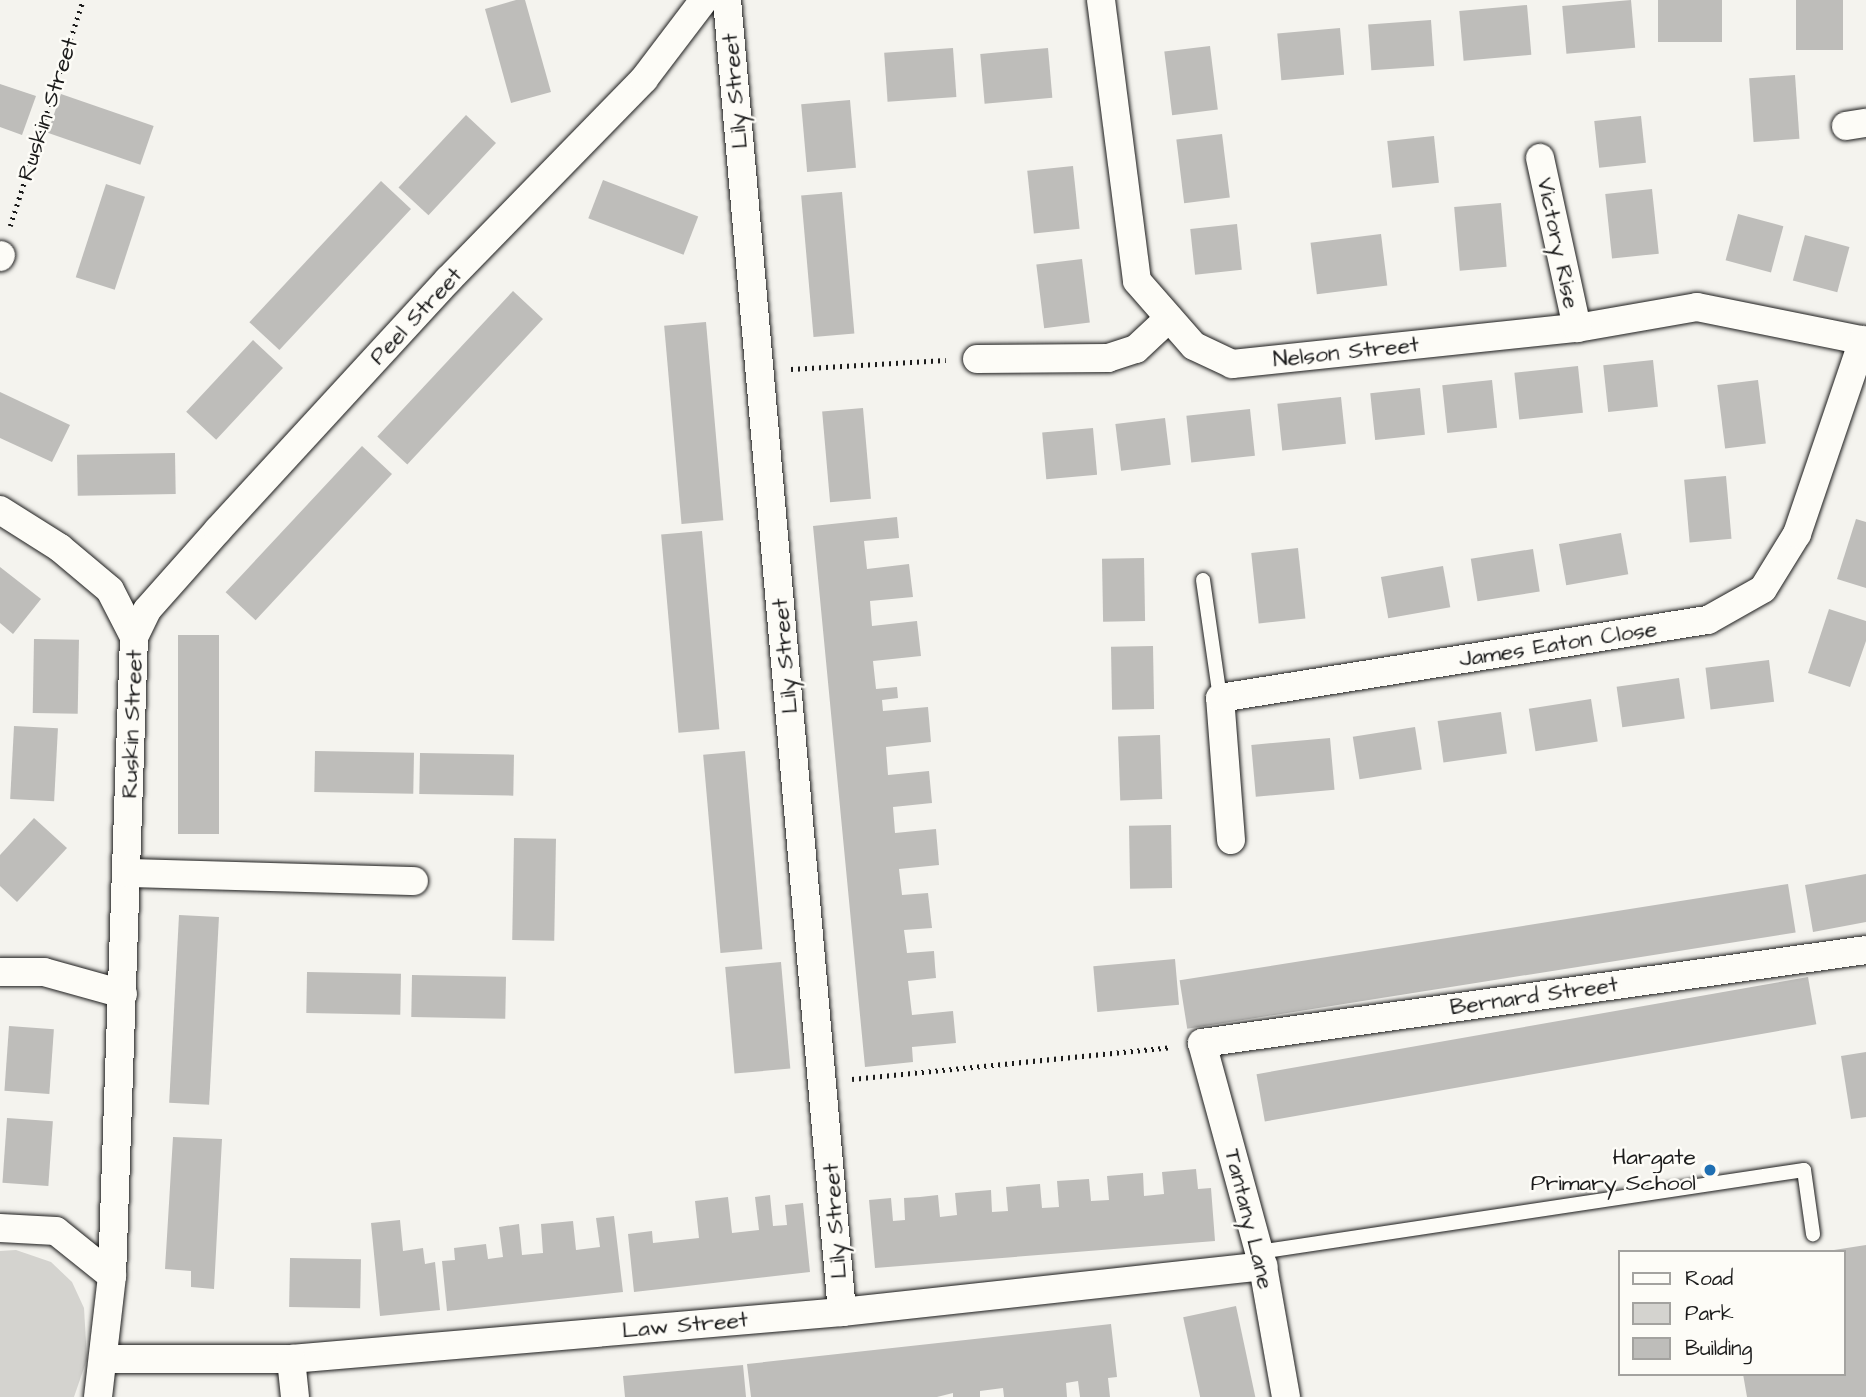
<!DOCTYPE html>
<style>
body{margin:0}
#map{position:relative;width:1866px;height:1397px;overflow:hidden;background:#f4f3ee;font-family:"Architects Daughter",sans-serif}
div>[style]{position:absolute}
.green>*{inset:0;background:#d4d3cf}
.building>*{inset:0;background:#bebdba;transform-origin:0 0}
.path>*{height:4.5px;margin-top:-2.25px;transform-origin:0;background:repeating-linear-gradient(90deg,#1c1c1c 0 2px,transparent 0 7px)}
.roads{filter:drop-shadow(0 0 2px #1c1c1c) drop-shadow(0 0 2px #1c1c1c)}
.service>*{height:14px;margin:-7px;padding:0 7px;transform-origin:7px;border-radius:7px;background:#fdfcf7}
.minor>*{height:28px;margin:-14px;padding:0 14px;transform-origin:14px;border-radius:14px;background:#fdfcf7}
.dots>*{width:19px;height:19px;translate:-50% -50%;box-sizing:border-box;border:4px solid #fdfcf7;border-radius:50%}
span{translate:-50% -50%;white-space:nowrap;text-align:center;line-height:1.15;-webkit-text-stroke:5px #fdfcf7;paint-order:stroke}
.street-label{font-size:23px;color:#1c1c1c}
.poi-label{font-size:23px;color:#1c1c1c}
.right{translate:-100% -50%;text-align:right}
.legend{position:absolute;left:1618px;top:1250px;width:228px;height:126px;box-sizing:border-box;background:#fdfcf7;border:2px solid #a3a29f;margin:0;padding:9px 12px;list-style:none;font-size:21px;color:#1c1c1c}
.legend li{display:flex;align-items:center;gap:14px;height:35px}
.legend b{width:35px;border:2px solid #a3a29f}
</style>
<div id="map">
<div class="green">
<div style="clip-path:polygon(16px 1250px,51px 1262px,72px 1282px,84px 1308px,87px 1359px,74px 1397px,0 1397px,0 1251px)"></div>
</div>
<div class="building">
<div style="clip-path:polygon(516px 0,525px 0,551px 92px,511px 103px,485px 9px)"></div>
<div style="left:1631px;top:0;width:48px;height:69px;rotate:85deg"></div>
<div style="left:1658px;top:0;width:64px;height:42px"></div>
<div style="left:1796px;top:0;width:47px;height:50px"></div>
<div style="left:1527px;top:5px;width:50px;height:68px;rotate:85deg"></div>
<div style="left:1431px;top:20px;width:46px;height:63px;rotate:86deg"></div>
<div style="left:1340px;top:28px;width:47px;height:63px;rotate:85deg"></div>
<div style="left:1210px;top:46px;width:64px;height:46px;rotate:83deg"></div>
<div style="left:953px;top:48px;width:49px;height:69px;rotate:86deg"></div>
<div style="left:1048px;top:48px;width:50px;height:68px;rotate:85deg"></div>
<div style="left:1795px;top:75px;width:64px;height:46px;rotate:86deg"></div>
<div style="clip-path:polygon(0 84px,36px 96px,22px 135px,0 127px)"></div>
<div style="left:61px;top:94px;width:98px;height:41px;rotate:19deg"></div>
<div style="left:850px;top:100px;width:68px;height:49px;rotate:85deg"></div>
<div style="left:466px;top:115px;width:41px;height:99px;rotate:43deg"></div>
<div style="left:1641px;top:116px;width:47px;height:47px;rotate:84deg"></div>
<div style="left:1222px;top:134px;width:64px;height:46px;rotate:83deg"></div>
<div style="left:1434px;top:136px;width:47px;height:47px;rotate:84deg"></div>
<div style="left:1073px;top:166px;width:63px;height:46px;rotate:84deg"></div>
<div style="left:603px;top:180px;width:102px;height:41px;rotate:21deg"></div>
<div style="left:381px;top:181px;width:41px;height:193px;rotate:43deg"></div>
<div style="left:106px;top:184px;width:41px;height:98px;rotate:18deg"></div>
<div style="left:1652px;top:189px;width:65px;height:47px;rotate:84deg"></div>
<div style="left:842px;top:192px;width:142px;height:41px;rotate:85deg"></div>
<div style="left:1501px;top:203px;width:64px;height:47px;rotate:85deg"></div>
<div style="left:1738px;top:214px;width:47px;height:48px;rotate:15deg"></div>
<div style="left:1237px;top:224px;width:46px;height:47px;rotate:84deg"></div>
<div style="left:1381px;top:234px;width:52px;height:71px;rotate:83deg"></div>
<div style="left:1805px;top:235px;width:46px;height:47px;rotate:15deg"></div>
<div style="left:1082px;top:259px;width:64px;height:46px;rotate:83deg"></div>
<div style="left:513px;top:291px;width:41px;height:199px;rotate:43deg"></div>
<div style="left:706px;top:322px;width:199px;height:42px;rotate:85deg"></div>
<div style="left:253px;top:340px;width:41px;height:98px;rotate:43deg"></div>
<div style="left:1653px;top:360px;width:47px;height:50px;rotate:84deg"></div>
<div style="left:1578px;top:366px;width:47px;height:64px;rotate:84deg"></div>
<div style="left:1492px;top:380px;width:48px;height:50px;rotate:84deg"></div>
<div style="left:1758px;top:380px;width:64px;height:41px;rotate:83deg"></div>
<div style="left:1420px;top:388px;width:47px;height:50px;rotate:84deg"></div>
<div style="clip-path:polygon(0 392px,70px 425px,52px 462px,0 438px)"></div>
<div style="left:1341px;top:397px;width:47px;height:64px;rotate:84deg"></div>
<div style="left:863px;top:408px;width:91px;height:41px;rotate:85deg"></div>
<div style="left:1250px;top:409px;width:47px;height:64px;rotate:84deg"></div>
<div style="left:1165px;top:418px;width:47px;height:50px;rotate:83deg"></div>
<div style="left:1093px;top:428px;width:47px;height:51px;rotate:85deg"></div>
<div style="left:362px;top:446px;width:41px;height:200px;rotate:43deg"></div>
<div style="left:175px;top:453px;width:41px;height:98px;rotate:89deg"></div>
<div style="left:1726px;top:476px;width:63px;height:42px;rotate:85deg"></div>
<div style="clip-path:polygon(897px 517px,899px 538px,864px 541px,867px 569px,909px 564px,913px 597px,870px 601px,872px 626px,917px 621px,921px 656px,873px 661px,876px 689px,897px 687px,898px 698px,882px 700px,883px 711px,928px 707px,931px 742px,886px 747px,888px 775px,929px 771px,932px 803px,893px 807px,895px 833px,936px 829px,939px 865px,899px 869px,902px 895px,928px 893px,932px 928px,904px 930px,907px 953px,934px 951px,935px 966px,936px 978px,908px 981px,912px 1015px,953px 1011px,956px 1043px,912px 1047px,913px 1062px,865px 1067px,813px 526px)"></div>
<div style="clip-path:polygon(1856px 519px,1866px 522px,1866px 588px,1837px 579px)"></div>
<div style="left:702px;top:531px;width:199px;height:41px;rotate:85deg"></div>
<div style="left:1621px;top:533px;width:42px;height:63px;rotate:80deg"></div>
<div style="left:1298px;top:548px;width:71px;height:47px;rotate:84deg"></div>
<div style="left:1533px;top:549px;width:43px;height:63px;rotate:81deg"></div>
<div style="left:1144px;top:558px;width:63px;height:42px;rotate:89deg"></div>
<div style="left:1443px;top:566px;width:42px;height:63px;rotate:80deg"></div>
<div style="clip-path:polygon(0 567px,41px 599px,13px 634px,0 623px)"></div>
<div style="clip-path:polygon(1829px 609px,1866px 621px,1866px 641px,1850px 687px,1808px 673px)"></div>
<div style="left:219px;top:635px;width:199px;height:41px;rotate:90deg"></div>
<div style="left:34px;top:639px;width:45px;height:74px;rotate:1deg"></div>
<div style="left:1153px;top:646px;width:63px;height:42px;rotate:89deg"></div>
<div style="left:1769px;top:660px;width:42px;height:64px;rotate:83deg"></div>
<div style="left:1679px;top:678px;width:41px;height:63px;rotate:82deg"></div>
<div style="left:1591px;top:699px;width:43px;height:63px;rotate:81deg"></div>
<div style="left:1501px;top:712px;width:42px;height:64px;rotate:82deg"></div>
<div style="left:14px;top:726px;width:44px;height:73px;rotate:3deg"></div>
<div style="left:1415px;top:727px;width:43px;height:63px;rotate:81deg"></div>
<div style="left:1160px;top:735px;width:64px;height:42px;rotate:88deg"></div>
<div style="left:1330px;top:738px;width:52px;height:79px;rotate:85deg"></div>
<div style="left:315px;top:751px;width:99px;height:41px;rotate:1deg"></div>
<div style="left:745px;top:751px;width:199px;height:42px;rotate:85deg"></div>
<div style="left:420px;top:753px;width:94px;height:41px;rotate:1deg"></div>
<div style="clip-path:polygon(34px 818px,67px 848px,17px 902px,0 886px,0 855px)"></div>
<div style="left:1171px;top:825px;width:63px;height:42px;rotate:89deg"></div>
<div style="left:514px;top:838px;width:42px;height:102px;rotate:1deg"></div>
<div style="clip-path:polygon(1866px 874px,1866px 922px,1813px 932px,1805px 885px)"></div>
<div style="left:1788px;top:884px;width:49px;height:616px;rotate:81deg"></div>
<div style="left:179px;top:915px;width:40px;height:188px;rotate:3deg"></div>
<div style="left:1175px;top:959px;width:46px;height:82px;rotate:85deg"></div>
<div style="left:781px;top:962px;width:107px;height:56px;rotate:85deg"></div>
<div style="left:307px;top:972px;width:94px;height:41px;rotate:1deg"></div>
<div style="left:412px;top:975px;width:94px;height:42px;rotate:1deg"></div>
<div style="left:1808px;top:977px;width:48px;height:560px;rotate:80deg"></div>
<div style="left:9px;top:1026px;width:45px;height:65px;rotate:4deg"></div>
<div style="clip-path:polygon(1866px 1052px,1866px 1117px,1851px 1119px,1841px 1056px)"></div>
<div style="left:7px;top:1118px;width:46px;height:65px;rotate:4deg"></div>
<div style="clip-path:polygon(173px 1137px,222px 1139px,214px 1289px,191px 1287px,191px 1271px,165px 1269px)"></div>
<div style="clip-path:polygon(1196px 1169px,1198px 1189px,1211px 1188px,1215px 1241px,875px 1268px,869px 1200px,891px 1198px,893px 1221px,905px 1220px,904px 1198px,920px 1197px,938px 1195px,940px 1217px,957px 1215px,955px 1193px,991px 1190px,992px 1212px,1008px 1211px,1006px 1187px,1040px 1184px,1042px 1208px,1059px 1207px,1057px 1181px,1089px 1179px,1091px 1201px,1109px 1200px,1107px 1176px,1143px 1173px,1144px 1196px,1164px 1194px,1162px 1172px)"></div>
<div style="clip-path:polygon(770px 1195px,773px 1226px,787px 1225px,785px 1205px,803px 1203px,810px 1272px,634px 1292px,628px 1234px,652px 1231px,653px 1243px,699px 1238px,695px 1201px,728px 1197px,732px 1233px,759px 1230px,755px 1197px)"></div>
<div style="clip-path:polygon(614px 1216px,623px 1292px,447px 1311px,442px 1261px,455px 1260px,454px 1248px,486px 1244px,488px 1259px,503px 1257px,499px 1227px,519px 1224px,522px 1255px,543px 1253px,541px 1224px,573px 1221px,576px 1250px,600px 1247px,596px 1218px)"></div>
<div style="clip-path:polygon(400px 1220px,403px 1251px,423px 1248px,425px 1264px,435px 1262px,440px 1310px,380px 1316px,371px 1223px)"></div>
<div style="clip-path:polygon(1866px 1245px,1866px 1397px,1747px 1397px,1743px 1374px,1843px 1374px,1843px 1252px,1834px 1250px)"></div>
<div style="left:290px;top:1258px;width:71px;height:49px;rotate:1deg"></div>
<div style="left:1236px;top:1306px;width:93px;height:54px;rotate:78deg"></div>
<div style="clip-path:polygon(1111px 1324px,1117px 1377px,1108px 1378px,1110px 1397px,1080px 1397px,1078px 1381px,1066px 1383px,1067px 1397px,1004px 1397px,1003px 1388px,980px 1391px,980px 1397px,953px 1397px,953px 1393px,937px 1397px,751px 1397px,747px 1364px)"></div>
<div style="clip-path:polygon(743px 1365px,746px 1397px,625px 1397px,623px 1376px)"></div>
</div>
<div class="path">
<div style="left:10px;top:226px;width:237px;rotate:-72.1deg"></div>
<div style="left:791px;top:369px;width:155px;rotate:-3.3deg"></div>
<div style="left:852px;top:1079px;width:320px;rotate:-5.7deg"></div>
</div>
<div class="roads">
<div class="service">
<div style="left:1203px;top:580px;width:119px;rotate:81.8deg"></div>
<div style="left:1259px;top:1252px;width:551px;rotate:-8.56deg"></div>
<div style="left:1804px;top:1170px;width:65px;rotate:82deg"></div>
</div>
<div class="minor">
<div style="left:727px;top:0;width:1317px;rotate:84.99deg"></div>
<div style="left:1101px;top:0;width:283px;rotate:82.7deg"></div>
<div style="left:1137px;top:281px;width:86px;rotate:48.8deg"></div>
<div style="left:1194px;top:346px;width:42px;rotate:25.3deg"></div>
<div style="left:1232px;top:364px;width:347px;rotate:-6deg"></div>
<div style="left:1577px;top:328px;width:122px;rotate:-9.9deg"></div>
<div style="left:1697px;top:307px;width:172px;rotate:11.4deg"></div>
<div style="left:1846px;top:126px;width:20px;rotate:-9deg"></div>
<div style="left:1540px;top:158px;width:174px;rotate:77.7deg"></div>
<div style="left:0;top:257px;width:2px;rotate:-63deg"></div>
<div style="left:977px;top:359px;width:131px;rotate:-0.4deg"></div>
<div style="left:1108px;top:358px;width:29px;rotate:-18deg"></div>
<div style="left:1136px;top:349px;width:45px;rotate:-43.2deg"></div>
<div style="left:0;top:510px;width:71px;rotate:32.3deg"></div>
<div style="left:60px;top:548px;width:65px;rotate:40deg"></div>
<div style="left:110px;top:590px;width:53px;rotate:62.9deg"></div>
<div style="left:134px;top:637px;width:639px;rotate:91.97deg"></div>
<div style="left:112px;top:1276px;width:122px;rotate:96.6deg"></div>
<div style="left:134px;top:637px;width:30px;rotate:-64deg"></div>
<div style="left:147px;top:610px;width:107px;rotate:-48.4deg"></div>
<div style="left:218px;top:530px;width:340px;rotate:-47.4deg"></div>
<div style="left:448px;top:280px;width:281px;rotate:-45.7deg"></div>
<div style="left:644px;top:79px;width:99px;rotate:-52.8deg"></div>
<div style="left:1231px;top:840px;width:142px;rotate:-94.4deg"></div>
<div style="left:1220px;top:698px;width:494px;rotate:-9.1deg"></div>
<div style="left:1708px;top:620px;width:63px;rotate:-29.4deg"></div>
<div style="left:1763px;top:589px;width:65px;rotate:-58.3deg"></div>
<div style="left:1797px;top:534px;width:205px;rotate:-71.2deg"></div>
<div style="left:127px;top:873px;width:287px;rotate:1.6deg"></div>
<div style="left:0;top:972px;width:44px"></div>
<div style="left:44px;top:972px;width:82px;rotate:15.6deg"></div>
<div style="left:0;top:1228px;width:56px;rotate:3.1deg"></div>
<div style="left:56px;top:1231px;width:72px;rotate:38.8deg"></div>
<div style="left:105px;top:1359px;width:186px"></div>
<div style="left:291px;top:1359px;width:553px;rotate:-4.88deg"></div>
<div style="left:842px;top:1312px;width:424px;rotate:-6.2deg"></div>
<div style="left:291px;top:1359px;width:38px;rotate:84deg"></div>
<div style="left:1286px;top:1397px;width:133px;rotate:-100deg"></div>
<div style="left:1263px;top:1266px;width:231px;rotate:-105.3deg"></div>
<div style="left:1202px;top:1043px;width:670px;rotate:-7.97deg"></div>
</div>
</div>
<div class="dots">
<div style="left:1710px;top:1170px;background:#1f6fb2"></div>
</div>
<div class="street-label">
<span style="left:735px;top:91px;rotate:-95deg">Lily Street</span>
<span style="left:48px;top:109px;rotate:-72deg">Ruskin Street</span>
<span style="left:1558px;top:243px;rotate:78deg">Victory Rise</span>
<span style="left:416px;top:316px;rotate:-47deg">Peel Street</span>
<span style="left:1346px;top:352px;rotate:-6deg">Nelson Street</span>
<span style="left:1558px;top:644px;rotate:-9deg">James Eaton Close</span>
<span style="left:785px;top:656px;rotate:-95deg">Lily Street</span>
<span style="left:132px;top:724px;rotate:-88deg">Ruskin Street</span>
<span style="left:1534px;top:996px;rotate:-8deg">Bernard Street</span>
<span style="left:1249px;top:1219px;rotate:76deg">Tantany Lane</span>
<span style="left:835px;top:1221px;rotate:-94deg">Lily Street</span>
<span style="left:685px;top:1325px;rotate:-5deg">Law Street</span>
</div>
<div class="poi-label">
<span class="right" style="left:1696px;top:1170px">Hargate<br>Primary School</span>
</div>
<ul class="legend">
<li><b style="height:9px;background:#fdfcf7"></b>Road</li>
<li><b style="height:19px;background:#d4d3cf"></b>Park</li>
<li><b style="height:19px;background:#bebdba"></b>Building</li>
</ul>
</div>
